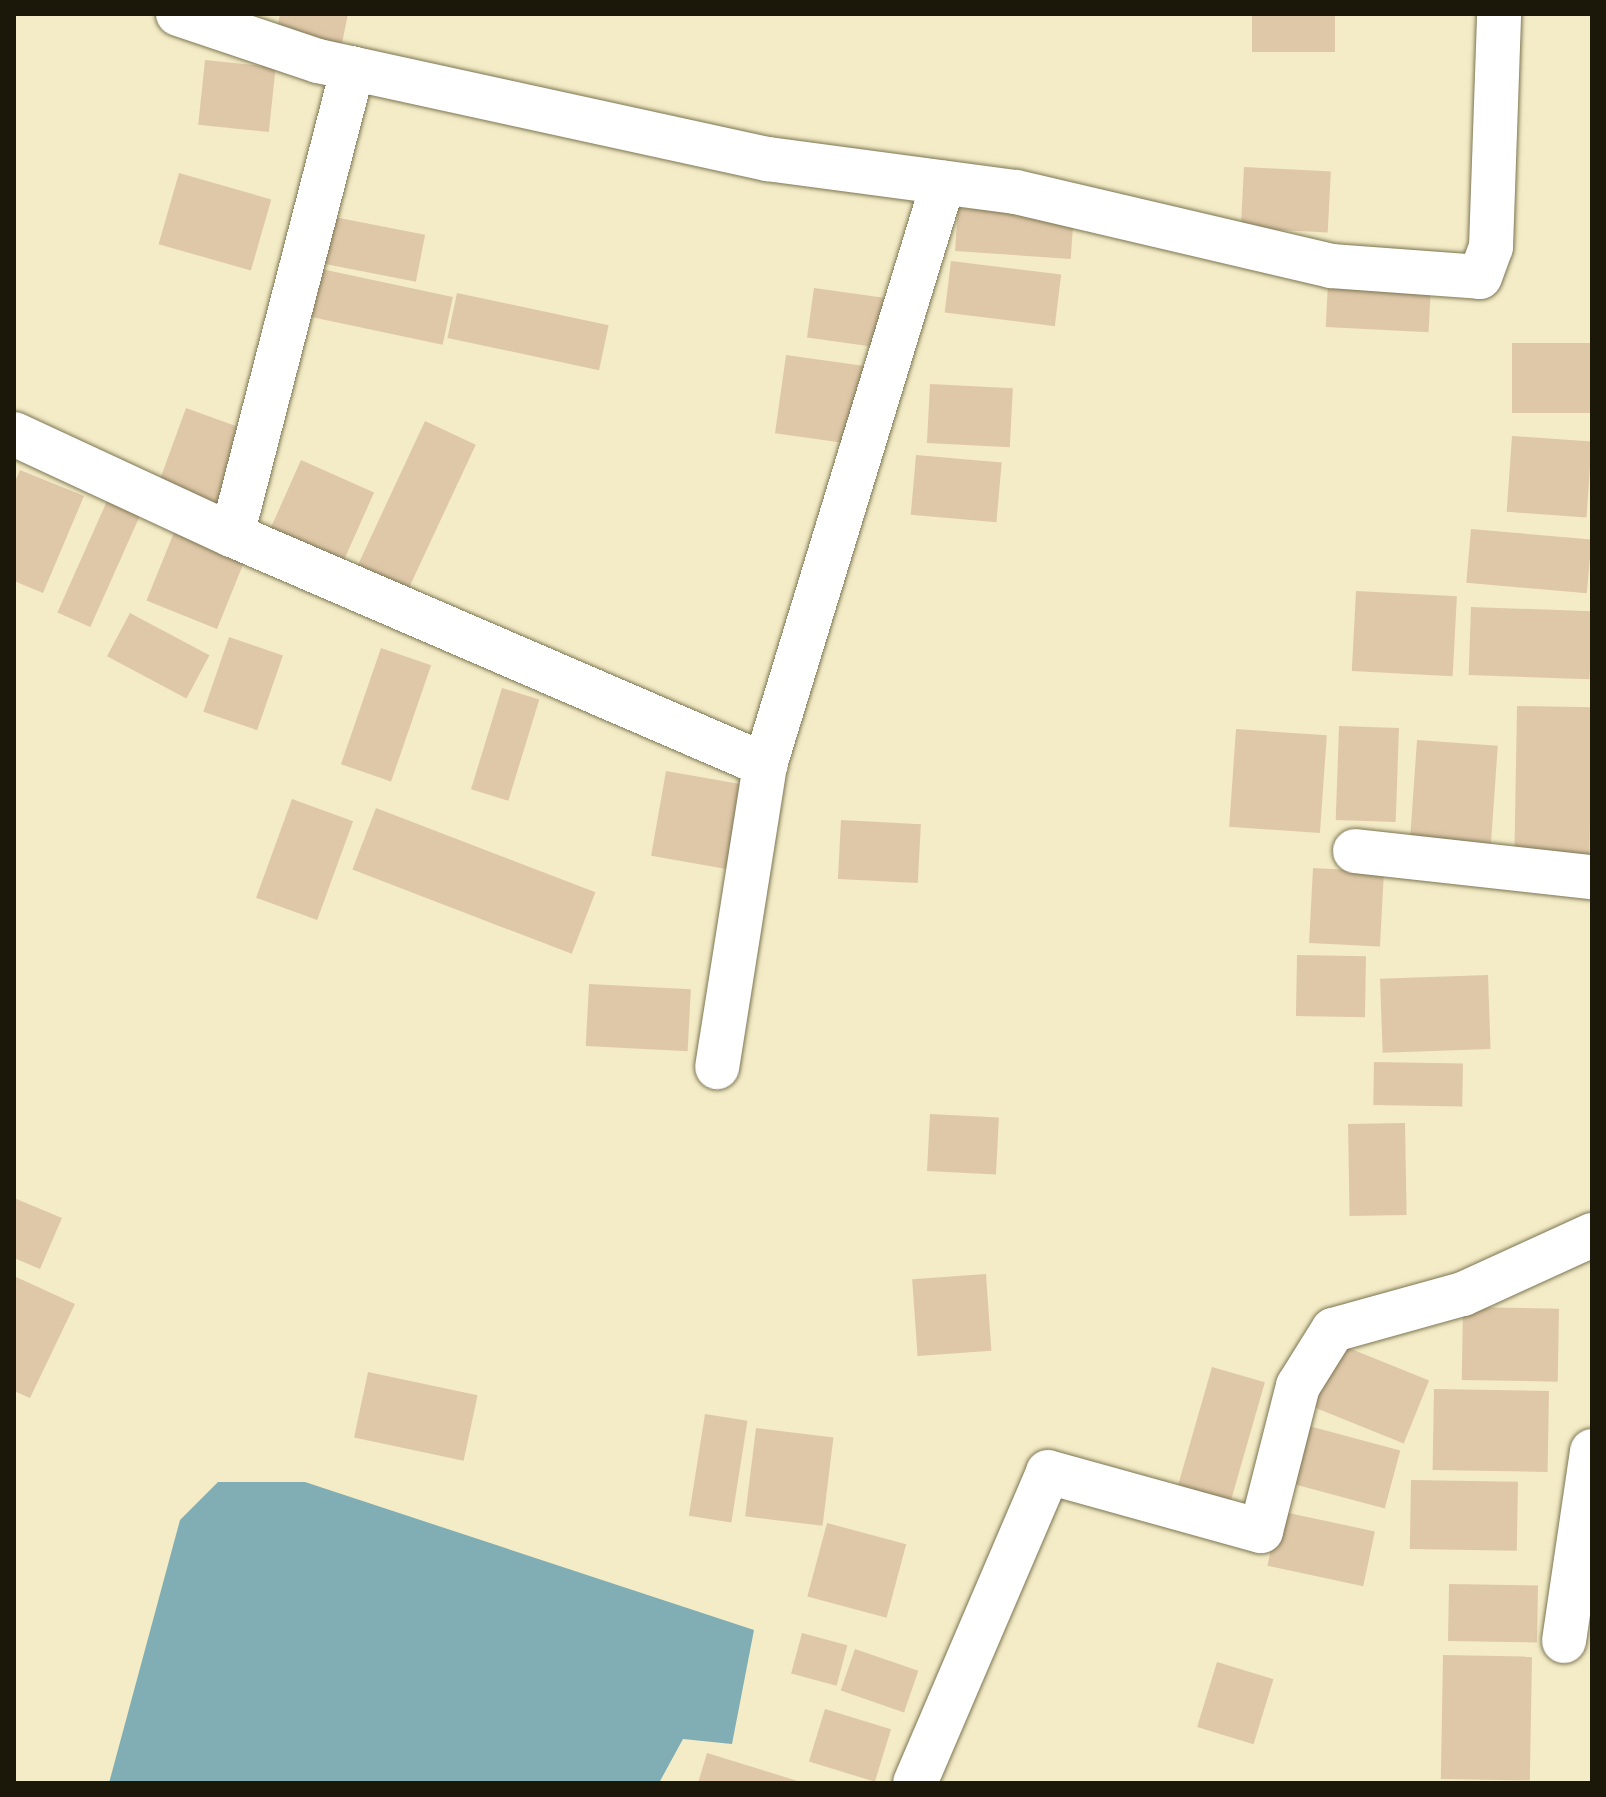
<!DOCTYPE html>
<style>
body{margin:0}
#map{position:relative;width:1606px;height:1797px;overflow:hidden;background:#f4ecc6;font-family:"Open Sans",sans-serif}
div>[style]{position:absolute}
.water>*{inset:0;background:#80aeb4}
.building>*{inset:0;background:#dfc8a8;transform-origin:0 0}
.roads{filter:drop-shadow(0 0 2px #7c7553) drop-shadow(0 0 2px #7c7553)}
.minor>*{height:44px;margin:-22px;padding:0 22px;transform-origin:22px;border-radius:22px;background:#fff}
span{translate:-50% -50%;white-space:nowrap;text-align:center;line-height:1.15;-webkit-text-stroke:8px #fff;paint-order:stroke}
.frame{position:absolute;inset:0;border:16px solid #1b180a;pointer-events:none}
</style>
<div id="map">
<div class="water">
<div style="clip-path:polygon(218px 1482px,305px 1482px,754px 1630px,732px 1744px,683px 1739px,659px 1783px,109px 1783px,180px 1520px)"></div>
</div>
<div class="building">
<div style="clip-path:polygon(280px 14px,348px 14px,340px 53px,275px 40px)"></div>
<div style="left:1252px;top:14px;width:83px;height:38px"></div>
<div style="left:205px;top:60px;width:71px;height:65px;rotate:6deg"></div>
<div style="left:1244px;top:167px;width:87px;height:61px;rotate:3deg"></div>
<div style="left:179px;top:173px;width:96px;height:74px;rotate:16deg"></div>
<div style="left:958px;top:208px;width:116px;height:43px;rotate:4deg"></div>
<div style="left:324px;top:215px;width:103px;height:48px;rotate:11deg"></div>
<div style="left:951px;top:261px;width:111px;height:52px;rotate:7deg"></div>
<div style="left:312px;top:267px;width:144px;height:49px;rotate:12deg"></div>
<div style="left:1328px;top:283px;width:103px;height:44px;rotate:3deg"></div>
<div style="left:814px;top:288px;width:76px;height:50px;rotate:8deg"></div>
<div style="left:457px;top:293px;width:155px;height:46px;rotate:12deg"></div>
<div style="left:1512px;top:343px;width:80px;height:70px"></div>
<div style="left:786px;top:355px;width:83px;height:79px;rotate:8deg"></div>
<div style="left:930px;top:384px;width:83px;height:59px;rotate:3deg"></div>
<div style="left:186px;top:408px;width:66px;height:89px;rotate:20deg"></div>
<div style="left:425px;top:421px;width:56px;height:161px;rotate:25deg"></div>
<div style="left:1512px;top:436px;width:80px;height:76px;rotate:4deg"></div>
<div style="left:916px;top:455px;width:86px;height:60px;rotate:5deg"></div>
<div style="left:301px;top:460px;width:80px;height:80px;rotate:24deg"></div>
<div style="clip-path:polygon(20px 470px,84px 496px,43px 593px,14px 581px,14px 484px)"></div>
<div style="left:107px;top:501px;width:36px;height:122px;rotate:24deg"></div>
<div style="left:1471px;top:529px;width:121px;height:54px;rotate:5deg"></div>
<div style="left:175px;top:530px;width:76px;height:76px;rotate:22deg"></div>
<div style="left:1356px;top:591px;width:101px;height:80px;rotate:3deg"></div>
<div style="left:1471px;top:607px;width:121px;height:68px;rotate:2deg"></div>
<div style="left:130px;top:613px;width:90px;height:49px;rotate:28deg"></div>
<div style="left:229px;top:637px;width:57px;height:79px;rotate:19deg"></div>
<div style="left:381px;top:648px;width:53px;height:123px;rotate:19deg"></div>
<div style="left:502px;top:688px;width:39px;height:106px;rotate:17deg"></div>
<div style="left:1517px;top:706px;width:75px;height:155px;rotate:1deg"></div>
<div style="left:1339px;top:726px;width:60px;height:94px;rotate:2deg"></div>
<div style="left:1236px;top:729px;width:91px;height:98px;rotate:4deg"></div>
<div style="left:1417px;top:740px;width:81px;height:107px;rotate:4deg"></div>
<div style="left:666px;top:771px;width:78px;height:86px;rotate:10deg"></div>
<div style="left:292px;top:799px;width:65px;height:105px;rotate:20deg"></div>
<div style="left:376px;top:808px;width:235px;height:66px;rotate:21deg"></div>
<div style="left:841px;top:820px;width:80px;height:59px;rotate:3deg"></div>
<div style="left:1313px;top:868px;width:71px;height:75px;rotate:3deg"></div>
<div style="left:1297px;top:955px;width:69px;height:61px;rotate:1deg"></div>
<div style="left:1488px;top:975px;width:74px;height:108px;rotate:88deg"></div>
<div style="left:589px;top:984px;width:102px;height:62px;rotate:3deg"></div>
<div style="left:1374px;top:1062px;width:89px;height:43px;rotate:1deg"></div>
<div style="left:930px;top:1114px;width:69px;height:57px;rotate:3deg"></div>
<div style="left:1405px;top:1123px;width:92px;height:57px;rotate:89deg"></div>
<div style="clip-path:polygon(14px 1198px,62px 1218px,40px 1269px,14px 1258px)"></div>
<div style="left:986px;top:1274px;width:77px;height:74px;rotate:86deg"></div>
<div style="clip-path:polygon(14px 1276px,75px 1304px,30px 1398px,14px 1391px)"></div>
<div style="left:1463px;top:1307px;width:96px;height:73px;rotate:1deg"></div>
<div style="left:1329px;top:1340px;width:108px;height:68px;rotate:22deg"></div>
<div style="left:1212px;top:1367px;width:55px;height:139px;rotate:16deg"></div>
<div style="left:368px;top:1372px;width:112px;height:67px;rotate:12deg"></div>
<div style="left:1434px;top:1389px;width:115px;height:81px;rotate:1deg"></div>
<div style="left:705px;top:1414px;width:43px;height:103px;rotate:9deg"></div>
<div style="left:1294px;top:1422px;width:110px;height:60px;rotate:15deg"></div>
<div style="left:756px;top:1428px;width:78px;height:89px;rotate:7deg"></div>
<div style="left:1411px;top:1480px;width:107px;height:69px;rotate:1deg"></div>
<div style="left:1279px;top:1511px;width:98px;height:56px;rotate:12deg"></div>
<div style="left:827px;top:1523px;width:82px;height:76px;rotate:15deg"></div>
<div style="left:1449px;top:1584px;width:89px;height:57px;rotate:1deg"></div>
<div style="left:802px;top:1633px;width:47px;height:42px;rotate:15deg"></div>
<div style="left:855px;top:1649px;width:67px;height:44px;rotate:19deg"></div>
<div style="left:1443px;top:1655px;width:89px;height:124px;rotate:1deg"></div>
<div style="left:1217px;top:1662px;width:59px;height:68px;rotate:17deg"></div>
<div style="left:825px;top:1709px;width:69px;height:55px;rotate:17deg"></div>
<div style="clip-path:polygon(707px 1753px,801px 1782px,801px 1783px,698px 1783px)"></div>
</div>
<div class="roads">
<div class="minor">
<div style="left:178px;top:14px;width:148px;rotate:18.6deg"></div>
<div style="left:318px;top:61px;width:461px;rotate:12.3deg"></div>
<div style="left:768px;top:159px;width:250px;rotate:7.6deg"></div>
<div style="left:1016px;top:192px;width:324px;rotate:13.2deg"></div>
<div style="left:1331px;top:266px;width:149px;rotate:4.2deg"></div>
<div style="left:1480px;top:277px;width:32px;rotate:-70deg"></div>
<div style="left:1491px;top:247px;width:233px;rotate:-88deg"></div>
<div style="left:14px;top:434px;width:240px;rotate:24.9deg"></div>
<div style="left:232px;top:535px;width:581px;rotate:23.34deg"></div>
<div style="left:765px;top:765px;width:306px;rotate:99deg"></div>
<div style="left:232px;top:535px;width:482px;rotate:-75.5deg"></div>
<div style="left:765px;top:765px;width:609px;rotate:-72.99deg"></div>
<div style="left:1355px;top:851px;width:238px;rotate:6.3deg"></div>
<div style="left:1564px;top:1641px;width:192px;rotate:-81.6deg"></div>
<div style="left:915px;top:1783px;width:338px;rotate:-66.8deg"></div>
<div style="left:1048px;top:1472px;width:221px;rotate:15.5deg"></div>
<div style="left:1261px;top:1531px;width:150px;rotate:-75.7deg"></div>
<div style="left:1298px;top:1386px;width:66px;rotate:-58deg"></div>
<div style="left:1333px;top:1330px;width:135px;rotate:-15.5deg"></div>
<div style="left:1463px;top:1294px;width:142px;rotate:-24.6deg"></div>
</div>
</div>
<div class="frame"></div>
</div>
